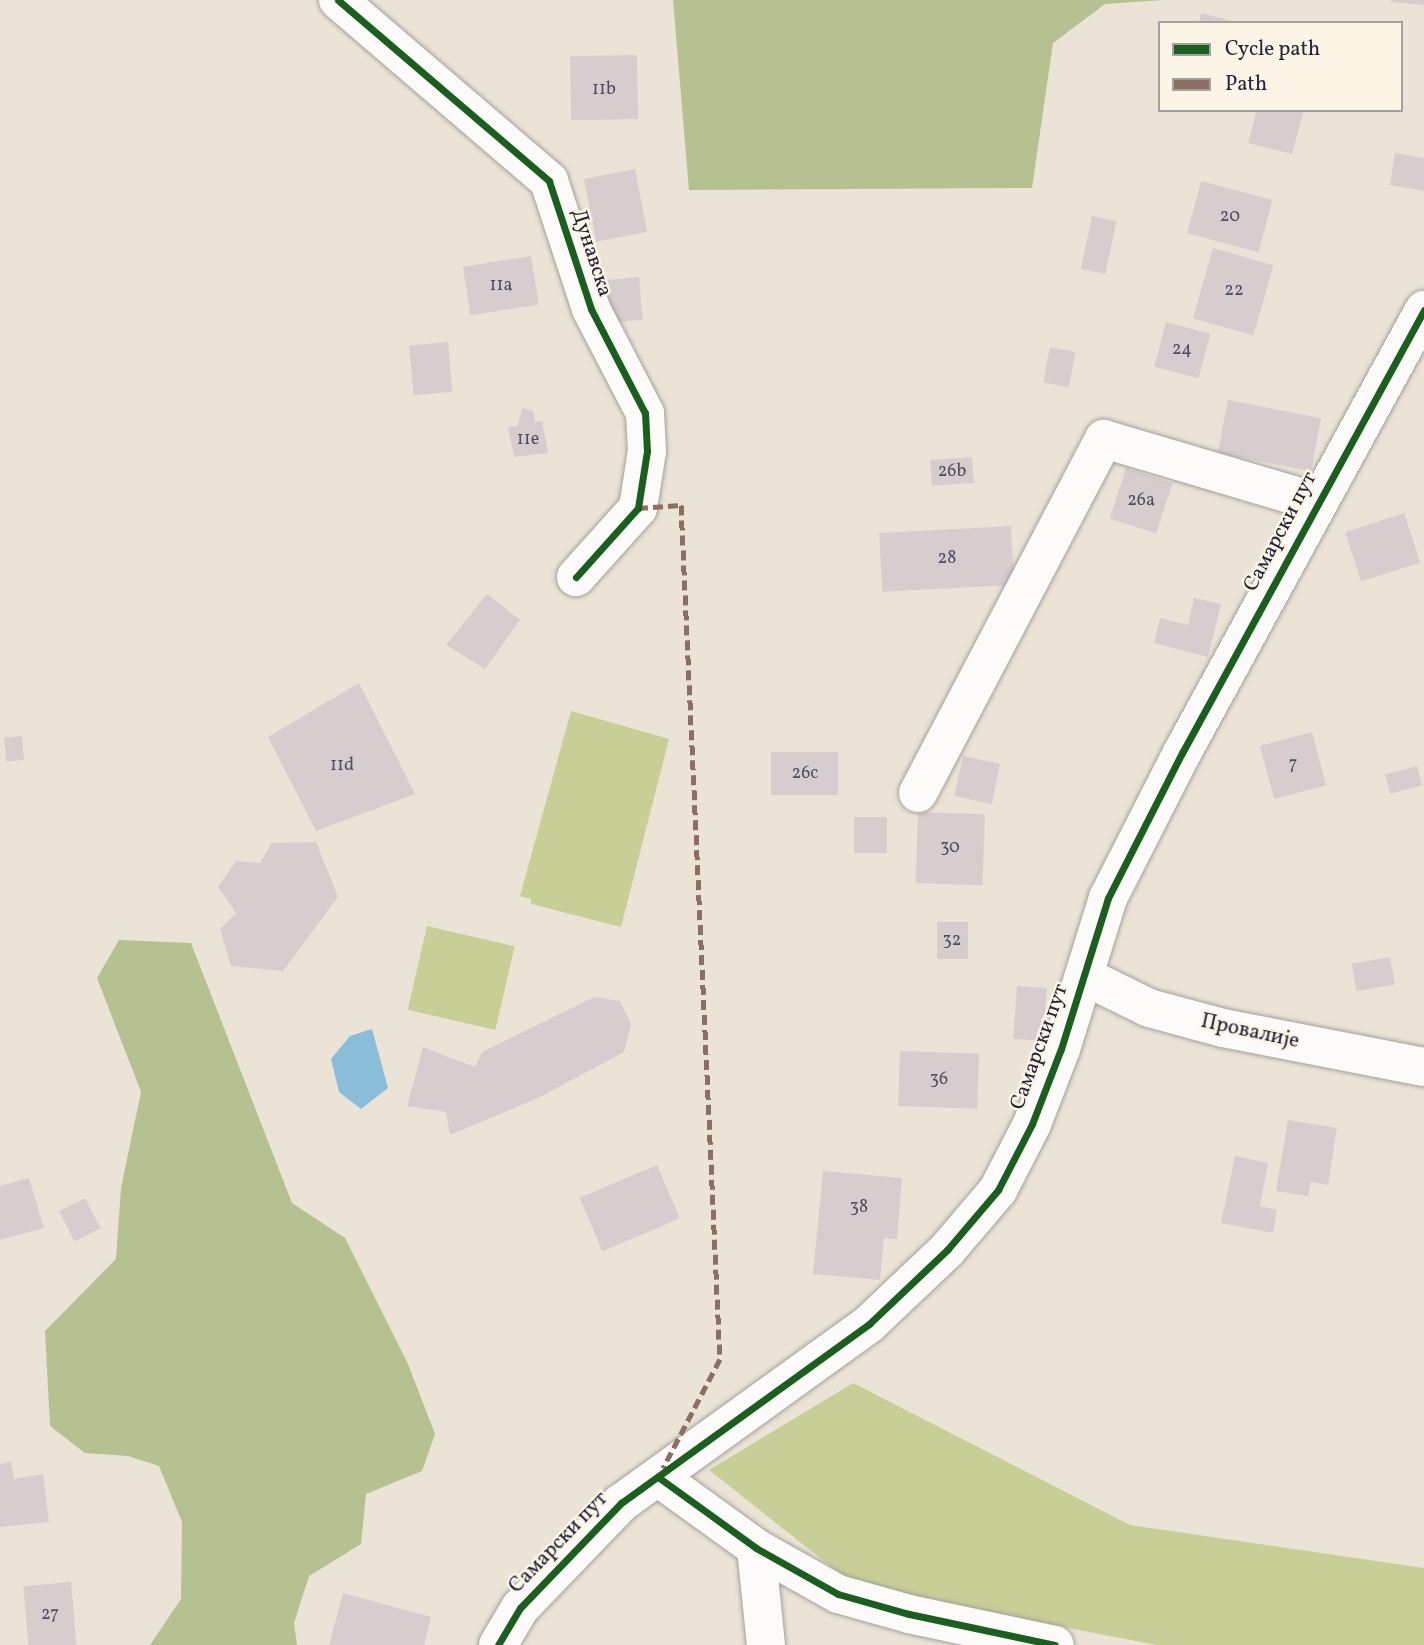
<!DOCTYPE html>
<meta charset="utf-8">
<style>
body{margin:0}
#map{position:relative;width:1424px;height:1645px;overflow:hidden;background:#ebe4d6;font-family:Vollkorn,serif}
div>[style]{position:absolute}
.green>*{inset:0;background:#c8cf96;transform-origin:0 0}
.forest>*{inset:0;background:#b5c191}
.water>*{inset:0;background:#8abdd7}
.building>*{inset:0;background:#d7cdcf;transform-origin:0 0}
.roads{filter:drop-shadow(0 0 2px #a5a09c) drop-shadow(0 0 2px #a5a09c)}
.minor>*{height:38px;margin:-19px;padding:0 19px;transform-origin:19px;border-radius:19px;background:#fcfbf9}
.quiet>*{height:5px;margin-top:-2.5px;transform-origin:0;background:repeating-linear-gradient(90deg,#8d6e63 0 10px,transparent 0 15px)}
.cycleway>*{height:7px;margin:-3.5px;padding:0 3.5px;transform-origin:3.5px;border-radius:3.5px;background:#1b5e20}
span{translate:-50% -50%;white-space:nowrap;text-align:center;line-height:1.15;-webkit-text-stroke:5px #fcf5e5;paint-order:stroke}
.number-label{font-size:18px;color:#4f4d60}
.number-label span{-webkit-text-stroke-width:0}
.street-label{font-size:21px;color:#22223b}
.legend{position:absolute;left:1158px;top:21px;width:245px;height:91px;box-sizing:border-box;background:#fcf5e5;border:2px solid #a5a1a1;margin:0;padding:9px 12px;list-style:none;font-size:21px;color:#22223b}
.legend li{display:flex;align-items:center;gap:14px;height:35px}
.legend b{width:35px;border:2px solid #a5a1a1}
</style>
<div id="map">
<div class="green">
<div style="clip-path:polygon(571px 711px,669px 739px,621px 927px,531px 904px,531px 899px,520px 896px)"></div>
<div style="left:427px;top:926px;width:90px;height:86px;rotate:13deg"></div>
<div style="clip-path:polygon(853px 1383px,1130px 1525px,1424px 1568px,1424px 1645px,1157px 1645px,858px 1588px,709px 1470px)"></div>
</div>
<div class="forest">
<div style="clip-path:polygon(673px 0,1163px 0,1105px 4px,1053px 43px,1032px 188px,689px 190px)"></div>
<div style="clip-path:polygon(119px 940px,191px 943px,292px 1203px,345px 1238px,408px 1364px,435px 1434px,422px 1471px,366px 1494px,361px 1544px,309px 1576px,294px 1623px,297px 1645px,150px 1645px,181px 1599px,182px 1522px,159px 1466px,128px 1456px,85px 1453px,50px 1426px,45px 1331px,116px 1259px,121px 1188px,141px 1092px,97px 978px)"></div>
</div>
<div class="water">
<div style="clip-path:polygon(372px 1029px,388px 1088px,361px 1109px,339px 1092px,331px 1059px,350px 1036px)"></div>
</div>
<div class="building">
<div style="clip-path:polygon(1391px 0,1424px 0,1424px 5px,1391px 2px)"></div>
<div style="clip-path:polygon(1201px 13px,1235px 22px,1235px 23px,1199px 23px)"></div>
<div style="left:637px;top:55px;width:64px;height:67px;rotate:89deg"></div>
<div style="clip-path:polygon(1257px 110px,1304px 110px,1292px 154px,1248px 143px)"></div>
<div style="clip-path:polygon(1395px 153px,1424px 158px,1424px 191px,1390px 185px)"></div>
<div style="left:635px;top:169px;width:64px;height:52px;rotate:79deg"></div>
<div style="left:1201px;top:181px;width:74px;height:54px;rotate:15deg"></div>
<div style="left:1092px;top:216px;width:25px;height:54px;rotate:12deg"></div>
<div style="left:1213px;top:248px;width:63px;height:73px;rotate:16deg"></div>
<div style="left:531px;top:256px;width:49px;height:69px;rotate:81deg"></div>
<div style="left:639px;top:277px;width:43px;height:33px;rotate:85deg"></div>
<div style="left:1166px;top:322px;width:46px;height:46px;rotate:15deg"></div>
<div style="left:448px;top:342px;width:50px;height:39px;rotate:85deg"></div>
<div style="left:1050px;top:347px;width:26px;height:36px;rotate:11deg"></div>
<div style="left:1228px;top:400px;width:95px;height:54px;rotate:11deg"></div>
<div style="clip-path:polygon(522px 408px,533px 411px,535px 422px,542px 421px,548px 453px,514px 457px,508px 427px,518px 426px)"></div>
<div style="left:972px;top:457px;width:26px;height:42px;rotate:86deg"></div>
<div style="left:1126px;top:468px;width:49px;height:53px;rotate:18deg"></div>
<div style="left:1404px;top:513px;width:52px;height:62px;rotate:72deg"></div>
<div style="left:1011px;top:526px;width:59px;height:132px;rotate:87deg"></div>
<div style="clip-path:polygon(487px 594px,520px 620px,485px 669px,446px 645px)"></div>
<div style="clip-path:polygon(1194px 598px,1221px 604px,1208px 657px,1154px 643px,1160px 618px,1188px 625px)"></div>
<div style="clip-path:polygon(359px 683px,415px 794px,316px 831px,268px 737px)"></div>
<div style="left:1312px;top:732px;width:55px;height:54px;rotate:75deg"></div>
<div style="left:22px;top:736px;width:24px;height:18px;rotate:85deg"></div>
<div style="left:771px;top:752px;width:67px;height:43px"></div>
<div style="left:963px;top:756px;width:38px;height:41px;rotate:12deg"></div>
<div style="left:1417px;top:766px;width:20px;height:33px;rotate:75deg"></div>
<div style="left:918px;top:812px;width:67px;height:71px;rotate:2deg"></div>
<div style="left:854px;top:817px;width:33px;height:36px"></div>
<div style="clip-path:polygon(316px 842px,338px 897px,283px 971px,231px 966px,220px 929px,236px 913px,218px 887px,236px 861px,260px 863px,272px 843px)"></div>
<div style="left:937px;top:922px;width:31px;height:37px"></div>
<div style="left:1390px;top:957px;width:28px;height:39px;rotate:80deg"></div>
<div style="left:1017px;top:986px;width:30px;height:53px;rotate:4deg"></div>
<div style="clip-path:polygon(594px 997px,620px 1001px,631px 1024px,624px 1052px,538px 1098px,450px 1135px,446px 1112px,407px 1106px,423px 1047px,475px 1067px,482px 1052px)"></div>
<div style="left:900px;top:1051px;width:79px;height:55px;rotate:2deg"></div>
<div style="clip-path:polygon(1288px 1120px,1337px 1128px,1328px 1185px,1311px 1182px,1308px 1196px,1276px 1191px)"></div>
<div style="clip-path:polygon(1235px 1156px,1268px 1163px,1260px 1206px,1277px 1210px,1273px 1233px,1221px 1223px)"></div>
<div style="left:657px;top:1165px;width:58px;height:84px;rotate:67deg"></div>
<div style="clip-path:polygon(823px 1171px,902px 1178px,897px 1239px,884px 1238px,880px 1280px,813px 1274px)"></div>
<div style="clip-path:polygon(29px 1178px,44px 1228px,0 1240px,0 1186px)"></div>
<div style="left:85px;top:1198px;width:34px;height:29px;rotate:63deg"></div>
<div style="clip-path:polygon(11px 1462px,14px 1479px,43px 1474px,49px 1522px,0 1527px,0 1464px)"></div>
<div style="left:71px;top:1582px;width:63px;height:48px;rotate:85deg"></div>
<div style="clip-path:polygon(343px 1593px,431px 1617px,424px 1645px,329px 1645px)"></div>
</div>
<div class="roads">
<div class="minor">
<div style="left:338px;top:0;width:278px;rotate:40.6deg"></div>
<div style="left:549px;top:181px;width:135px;rotate:71.8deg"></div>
<div style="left:591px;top:309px;width:117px;rotate:62.6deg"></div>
<div style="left:645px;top:413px;width:38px;rotate:87deg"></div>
<div style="left:647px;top:451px;width:58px;rotate:99deg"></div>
<div style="left:638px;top:508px;width:93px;rotate:131.9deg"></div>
<div style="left:918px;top:793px;width:400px;rotate:-62.3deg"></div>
<div style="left:1104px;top:439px;width:222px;rotate:16.5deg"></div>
<div style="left:1084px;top:976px;width:72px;rotate:26.2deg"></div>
<div style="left:1149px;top:1008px;width:77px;rotate:15.1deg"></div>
<div style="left:1223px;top:1028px;width:205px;rotate:11deg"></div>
<div style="left:658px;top:1477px;width:121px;rotate:35.9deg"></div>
<div style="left:756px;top:1548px;width:94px;rotate:29.3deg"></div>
<div style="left:838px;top:1594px;width:74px;rotate:15.7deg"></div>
<div style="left:909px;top:1614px;width:149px;rotate:12deg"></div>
<div style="left:756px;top:1548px;width:98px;rotate:84.1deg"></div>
<div style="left:498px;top:1645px;width:43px;rotate:-59.3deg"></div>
<div style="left:520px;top:1608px;width:146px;rotate:-46.1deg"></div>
<div style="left:621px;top:1503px;width:306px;rotate:-35.8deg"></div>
<div style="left:869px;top:1324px;width:108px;rotate:-43.5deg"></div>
<div style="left:947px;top:1250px;width:79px;rotate:-49.6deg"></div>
<div style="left:998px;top:1190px;width:74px;rotate:-62.7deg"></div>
<div style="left:1032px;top:1124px;width:80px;rotate:-68.9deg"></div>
<div style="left:1061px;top:1049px;width:158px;rotate:-72.7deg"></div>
<div style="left:1108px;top:898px;width:163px;rotate:-63deg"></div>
<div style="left:1182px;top:753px;width:505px;rotate:-61.35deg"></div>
</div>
</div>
<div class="quiet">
<div style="left:638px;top:508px;width:43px;rotate:-4deg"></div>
<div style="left:681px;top:505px;width:855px;rotate:87.39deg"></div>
<div style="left:720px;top:1359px;width:123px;rotate:117.6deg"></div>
</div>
<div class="cycleway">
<div style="left:338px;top:0;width:278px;rotate:40.6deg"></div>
<div style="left:549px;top:181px;width:135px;rotate:71.8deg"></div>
<div style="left:591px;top:309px;width:117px;rotate:62.6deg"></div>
<div style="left:645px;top:413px;width:38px;rotate:87deg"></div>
<div style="left:647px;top:451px;width:58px;rotate:99deg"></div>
<div style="left:638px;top:508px;width:93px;rotate:131.9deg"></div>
<div style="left:658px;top:1477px;width:121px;rotate:35.9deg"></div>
<div style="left:756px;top:1548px;width:94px;rotate:29.3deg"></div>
<div style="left:838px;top:1594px;width:74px;rotate:15.7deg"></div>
<div style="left:909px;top:1614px;width:149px;rotate:12deg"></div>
<div style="left:498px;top:1645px;width:43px;rotate:-59.3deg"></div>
<div style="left:520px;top:1608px;width:146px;rotate:-46.1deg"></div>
<div style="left:621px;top:1503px;width:306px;rotate:-35.8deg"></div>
<div style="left:869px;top:1324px;width:108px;rotate:-43.5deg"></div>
<div style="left:947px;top:1250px;width:79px;rotate:-49.6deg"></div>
<div style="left:998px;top:1190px;width:74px;rotate:-62.7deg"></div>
<div style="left:1032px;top:1124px;width:80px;rotate:-68.9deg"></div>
<div style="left:1061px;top:1049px;width:158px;rotate:-72.7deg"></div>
<div style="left:1108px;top:898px;width:163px;rotate:-63deg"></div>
<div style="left:1182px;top:753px;width:505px;rotate:-61.35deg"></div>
</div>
<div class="number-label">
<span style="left:604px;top:90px">11b</span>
<span style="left:1230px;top:217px">20</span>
<span style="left:501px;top:286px">11a</span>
<span style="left:1234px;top:291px">22</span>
<span style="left:1182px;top:350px">24</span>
<span style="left:528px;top:440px">11e</span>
<span style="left:952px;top:472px">26b</span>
<span style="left:1141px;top:501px">26a</span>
<span style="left:947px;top:559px">28</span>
<span style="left:1293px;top:765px">7</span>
<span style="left:342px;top:766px">11d</span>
<span style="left:805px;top:774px">26c</span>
<span style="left:950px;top:848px">30</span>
<span style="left:952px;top:941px">32</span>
<span style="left:939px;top:1080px">36</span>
<span style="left:859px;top:1208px">38</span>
<span style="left:50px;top:1615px">27</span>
</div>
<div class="street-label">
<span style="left:591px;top:253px;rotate:72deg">Дунавска</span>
<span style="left:1281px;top:532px;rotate:-62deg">Самарски пут</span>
<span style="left:1250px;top:1032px;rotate:12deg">Провалије</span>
<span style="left:1040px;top:1047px;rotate:-70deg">Самарски пут</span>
<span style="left:559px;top:1543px;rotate:-46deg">Самарски пут</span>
</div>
<ul class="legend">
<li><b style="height:9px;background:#1b5e20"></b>Cycle path</li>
<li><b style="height:9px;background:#8d6e63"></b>Path</li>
</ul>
</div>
